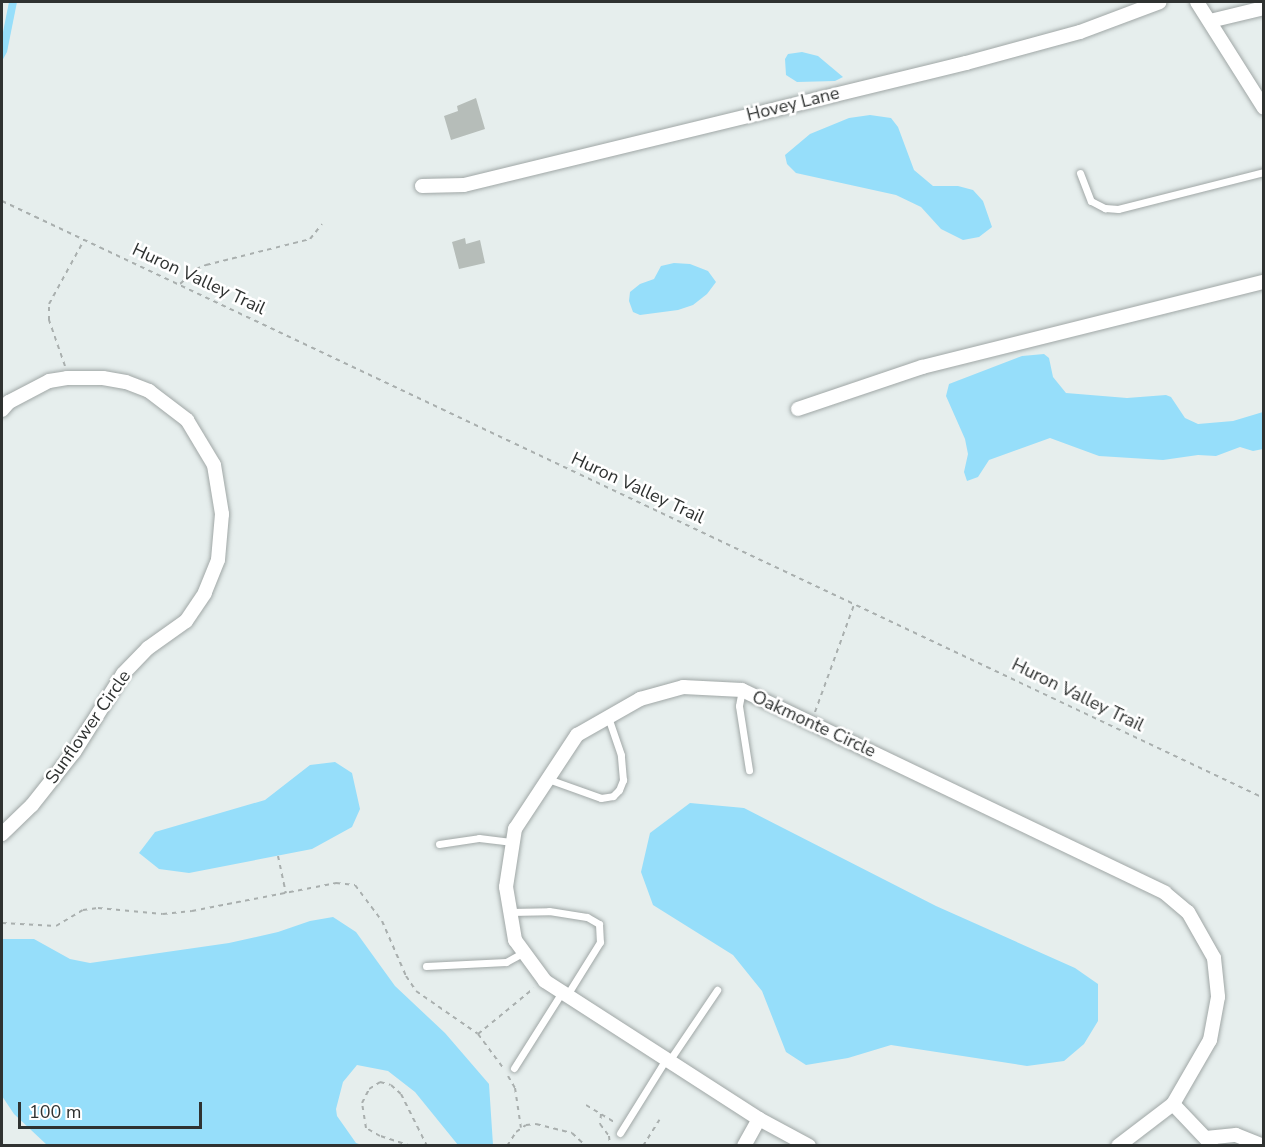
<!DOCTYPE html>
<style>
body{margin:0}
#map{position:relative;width:1265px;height:1147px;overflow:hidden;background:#e6eeed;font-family:"Nunito Sans",sans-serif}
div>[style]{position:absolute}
.water>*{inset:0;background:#96defa}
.building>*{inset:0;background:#b6bdb9}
.path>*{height:2px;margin-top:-1px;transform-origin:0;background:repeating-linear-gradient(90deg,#a9afae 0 4.5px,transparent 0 9px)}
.roads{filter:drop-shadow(0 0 2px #a0a7a6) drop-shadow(0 0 2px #a0a7a6)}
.lane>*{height:7px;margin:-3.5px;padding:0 3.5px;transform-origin:3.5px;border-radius:3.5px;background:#fff}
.street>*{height:14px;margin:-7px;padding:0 7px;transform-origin:7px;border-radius:7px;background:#fff}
span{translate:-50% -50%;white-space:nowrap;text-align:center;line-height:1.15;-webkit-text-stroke:5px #fff;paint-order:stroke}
.street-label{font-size:18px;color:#2f3231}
.frame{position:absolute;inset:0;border:3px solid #2f3231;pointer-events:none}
.scale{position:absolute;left:18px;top:1102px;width:184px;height:27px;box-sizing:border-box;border:3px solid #2f3231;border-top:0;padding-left:8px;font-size:18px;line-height:21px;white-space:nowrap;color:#2f3231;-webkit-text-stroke:4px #fff;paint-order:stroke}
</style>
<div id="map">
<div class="water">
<div style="clip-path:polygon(9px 2px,17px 2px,7px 52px,2px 61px,2px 37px)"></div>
<div style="clip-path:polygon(802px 52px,818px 56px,843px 77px,835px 81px,797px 82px,786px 75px,785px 59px,788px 54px)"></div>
<div style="clip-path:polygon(870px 115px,891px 118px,898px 127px,914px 170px,933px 186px,958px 186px,973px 190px,983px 201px,992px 227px,979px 237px,963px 240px,941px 229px,921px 207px,896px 195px,796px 173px,787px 164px,785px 155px,810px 134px,849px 118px)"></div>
<div style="clip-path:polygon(674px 263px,690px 264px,708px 271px,716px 282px,707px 294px,693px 305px,678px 310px,640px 315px,633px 312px,629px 301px,630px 292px,640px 284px,654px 279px,661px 266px)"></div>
<div style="clip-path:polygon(1044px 354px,1049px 358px,1053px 377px,1066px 393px,1127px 398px,1166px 395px,1171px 397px,1185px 418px,1198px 424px,1233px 421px,1263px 412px,1263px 449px,1253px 451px,1240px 447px,1216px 456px,1198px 455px,1163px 460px,1099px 456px,1050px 438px,989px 460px,978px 477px,967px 481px,964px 472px,968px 454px,965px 439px,946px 396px,949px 384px,1022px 356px)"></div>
<div style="clip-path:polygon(335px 762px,352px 773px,360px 809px,352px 827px,312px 849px,189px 873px,159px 869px,139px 853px,155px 832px,265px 800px,310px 765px)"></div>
<div style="clip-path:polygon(690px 803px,744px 808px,936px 906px,1075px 968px,1098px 984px,1098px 1021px,1084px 1044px,1064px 1061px,1027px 1066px,891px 1045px,848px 1058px,806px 1065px,786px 1052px,762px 991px,733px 955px,653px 905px,641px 872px,650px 833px)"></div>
<div style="clip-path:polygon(333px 917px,356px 932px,395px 986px,445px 1033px,489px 1084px,493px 1145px,458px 1145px,415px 1092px,388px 1071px,357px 1065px,343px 1082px,336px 1109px,337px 1116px,356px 1143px,362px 1145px,47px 1145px,14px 1114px,2px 1096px,2px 939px,34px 939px,70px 959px,90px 963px,229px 943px,278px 932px,310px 921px)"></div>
</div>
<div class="building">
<div style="clip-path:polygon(476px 98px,485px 129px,451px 140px,444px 116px,458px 111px,457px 106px)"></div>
<div style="clip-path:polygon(465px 238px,466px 244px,480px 240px,485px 263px,459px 269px,452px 242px)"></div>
</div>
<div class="path">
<div style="left:2px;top:201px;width:1396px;rotate:25.32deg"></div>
<div style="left:180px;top:284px;width:22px;rotate:-43deg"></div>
<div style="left:196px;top:269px;width:11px;rotate:-22deg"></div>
<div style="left:206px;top:265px;width:107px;rotate:-14deg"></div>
<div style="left:310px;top:239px;width:19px;rotate:-51deg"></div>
<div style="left:65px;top:366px;width:49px;rotate:-109.2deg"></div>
<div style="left:49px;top:320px;width:16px;rotate:-90deg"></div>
<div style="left:49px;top:304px;width:73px;rotate:-61.3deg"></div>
<div style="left:815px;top:712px;width:114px;rotate:-70deg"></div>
<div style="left:278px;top:856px;width:38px;rotate:78deg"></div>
<div style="left:2px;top:923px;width:54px;rotate:3.2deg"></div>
<div style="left:56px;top:926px;width:31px;rotate:-31deg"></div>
<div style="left:83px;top:910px;width:15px;rotate:-8deg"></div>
<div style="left:98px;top:908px;width:65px;rotate:5.3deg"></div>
<div style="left:163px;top:914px;width:29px;rotate:-6deg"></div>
<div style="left:192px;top:911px;width:147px;rotate:-11deg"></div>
<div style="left:336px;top:883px;width:19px;rotate:6deg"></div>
<div style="left:355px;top:885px;width:45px;rotate:53.1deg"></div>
<div style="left:382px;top:921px;width:60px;rotate:66.4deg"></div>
<div style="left:406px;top:976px;width:18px;rotate:56deg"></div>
<div style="left:416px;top:991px;width:75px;rotate:34.7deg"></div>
<div style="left:478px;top:1034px;width:44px;rotate:53.4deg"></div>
<div style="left:478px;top:1034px;width:72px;rotate:-39.4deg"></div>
<div style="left:508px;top:1076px;width:14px;rotate:60deg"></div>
<div style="left:515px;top:1088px;width:40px;rotate:81.5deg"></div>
<div style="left:586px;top:1105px;width:35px;rotate:31deg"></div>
<div style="left:601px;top:1114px;width:10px;rotate:96deg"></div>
<div style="left:600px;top:1124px;width:15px;rotate:53deg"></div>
<div style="left:609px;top:1136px;width:10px;rotate:84deg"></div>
<div style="left:411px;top:1146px;width:33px;rotate:-162deg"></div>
<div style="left:380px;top:1136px;width:16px;rotate:-150deg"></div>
<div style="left:366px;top:1128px;width:25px;rotate:-99deg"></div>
<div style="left:362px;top:1103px;width:16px;rotate:-63deg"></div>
<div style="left:369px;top:1089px;width:13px;rotate:-32deg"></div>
<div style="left:380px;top:1082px;width:11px;rotate:15deg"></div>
<div style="left:391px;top:1085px;width:13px;rotate:42deg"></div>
<div style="left:401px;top:1094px;width:58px;rotate:63.4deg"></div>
<div style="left:507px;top:1146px;width:17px;rotate:-57deg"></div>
<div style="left:516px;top:1132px;width:12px;rotate:-35deg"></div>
<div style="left:526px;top:1125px;width:10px;rotate:-6deg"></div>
<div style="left:536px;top:1124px;width:37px;rotate:14deg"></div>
<div style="left:572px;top:1133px;width:19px;rotate:43deg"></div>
<div style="left:643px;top:1146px;width:31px;rotate:-58deg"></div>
</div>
<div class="roads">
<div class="lane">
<div style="left:1080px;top:173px;width:30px;rotate:69deg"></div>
<div style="left:1091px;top:201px;width:16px;rotate:27deg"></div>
<div style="left:1105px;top:208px;width:13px;rotate:4deg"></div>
<div style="left:1118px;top:209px;width:151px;rotate:-14.2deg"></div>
<div style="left:742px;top:690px;width:16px;rotate:101deg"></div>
<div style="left:739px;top:706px;width:65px;rotate:81.1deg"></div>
<div style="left:548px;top:779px;width:56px;rotate:19.7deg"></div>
<div style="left:601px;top:798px;width:12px;rotate:-9deg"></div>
<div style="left:613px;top:796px;width:8px;rotate:-45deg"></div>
<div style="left:619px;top:790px;width:11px;rotate:-68deg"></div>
<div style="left:623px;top:780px;width:25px;rotate:-95deg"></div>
<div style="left:621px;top:755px;width:40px;rotate:-108.9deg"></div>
<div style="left:439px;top:844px;width:40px;rotate:-8.5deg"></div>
<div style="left:479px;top:838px;width:34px;rotate:7deg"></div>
<div style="left:510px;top:912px;width:39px;rotate:-1deg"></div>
<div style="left:549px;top:911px;width:38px;rotate:9deg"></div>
<div style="left:587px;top:917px;width:14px;rotate:30deg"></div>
<div style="left:599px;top:924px;width:18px;rotate:87deg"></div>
<div style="left:600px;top:942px;width:62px;rotate:121.9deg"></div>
<div style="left:426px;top:966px;width:80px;rotate:-2.9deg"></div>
<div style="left:506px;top:962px;width:21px;rotate:-29deg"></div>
<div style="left:669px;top:1061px;width:86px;rotate:-55.9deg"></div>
<div style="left:514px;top:1068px;width:90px;rotate:-57.7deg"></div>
<div style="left:620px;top:1133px;width:87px;rotate:-58.1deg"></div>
</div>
<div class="street">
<div style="left:1197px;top:2px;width:125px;rotate:57.7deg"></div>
<div style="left:1210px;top:21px;width:56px;rotate:-13.5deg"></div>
<div style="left:422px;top:186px;width:42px;rotate:-1.4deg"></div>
<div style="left:464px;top:185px;width:517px;rotate:-13.66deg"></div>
<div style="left:966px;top:63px;width:118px;rotate:-15.2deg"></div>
<div style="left:1080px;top:32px;width:85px;rotate:-20.6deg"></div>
<div style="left:798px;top:409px;width:131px;rotate:-18.7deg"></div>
<div style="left:922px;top:367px;width:352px;rotate:-14deg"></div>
<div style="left:2px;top:410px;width:11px;rotate:-49deg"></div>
<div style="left:9px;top:402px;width:45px;rotate:-27.7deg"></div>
<div style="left:49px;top:381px;width:18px;rotate:-9deg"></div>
<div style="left:67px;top:378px;width:36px"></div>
<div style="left:103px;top:378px;width:23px;rotate:10deg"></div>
<div style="left:126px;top:382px;width:25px;rotate:21deg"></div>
<div style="left:149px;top:391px;width:48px;rotate:37.3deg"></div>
<div style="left:187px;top:420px;width:52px;rotate:59deg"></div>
<div style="left:214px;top:465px;width:50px;rotate:80.7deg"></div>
<div style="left:222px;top:514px;width:46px;rotate:95deg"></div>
<div style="left:218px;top:560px;width:35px;rotate:112deg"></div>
<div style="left:205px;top:593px;width:34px;rotate:124deg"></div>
<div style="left:186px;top:621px;width:47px;rotate:144.6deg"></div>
<div style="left:148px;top:648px;width:36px;rotate:134deg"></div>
<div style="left:123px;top:674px;width:92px;rotate:122.1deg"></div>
<div style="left:74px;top:752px;width:68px;rotate:128.4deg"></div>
<div style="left:32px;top:805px;width:42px;rotate:136deg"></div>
<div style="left:1173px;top:1104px;width:55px;rotate:46.5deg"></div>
<div style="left:1206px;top:1138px;width:30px;rotate:-6deg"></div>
<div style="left:1236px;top:1135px;width:29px;rotate:22deg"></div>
<div style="left:744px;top:1146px;width:31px;rotate:-61deg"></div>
<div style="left:809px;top:1146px;width:57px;rotate:-151.6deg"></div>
<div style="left:759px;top:1119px;width:255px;rotate:-147.2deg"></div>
<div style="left:545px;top:981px;width:51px;rotate:-126.2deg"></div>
<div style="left:515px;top:940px;width:54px;rotate:-99.6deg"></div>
<div style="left:506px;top:887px;width:59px;rotate:-81.2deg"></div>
<div style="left:515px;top:829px;width:113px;rotate:-56.6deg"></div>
<div style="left:577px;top:735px;width:73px;rotate:-29.7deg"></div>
<div style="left:640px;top:699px;width:45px;rotate:-15.6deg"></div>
<div style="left:683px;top:687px;width:59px;rotate:2.9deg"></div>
<div style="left:742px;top:690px;width:469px;rotate:25.6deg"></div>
<div style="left:1165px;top:893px;width:30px;rotate:40deg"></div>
<div style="left:1188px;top:912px;width:53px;rotate:60.5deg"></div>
<div style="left:1214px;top:958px;width:39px;rotate:84deg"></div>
<div style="left:1218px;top:997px;width:44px;rotate:100.5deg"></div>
<div style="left:1210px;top:1040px;width:74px;rotate:120deg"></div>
<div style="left:1173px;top:1104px;width:69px;rotate:142.6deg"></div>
</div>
</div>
<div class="street-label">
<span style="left:793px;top:104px;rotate:-14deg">Hovey Lane</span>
<span style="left:199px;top:279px;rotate:25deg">Huron Valley Trail</span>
<span style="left:638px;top:488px;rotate:25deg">Huron Valley Trail</span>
<span style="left:1078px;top:695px;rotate:26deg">Huron Valley Trail</span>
<span style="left:814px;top:724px;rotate:25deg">Oakmonte Circle</span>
<span style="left:88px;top:727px;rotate:-55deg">Sunflower Circle</span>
</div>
<div class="frame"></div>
<div class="scale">100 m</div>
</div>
